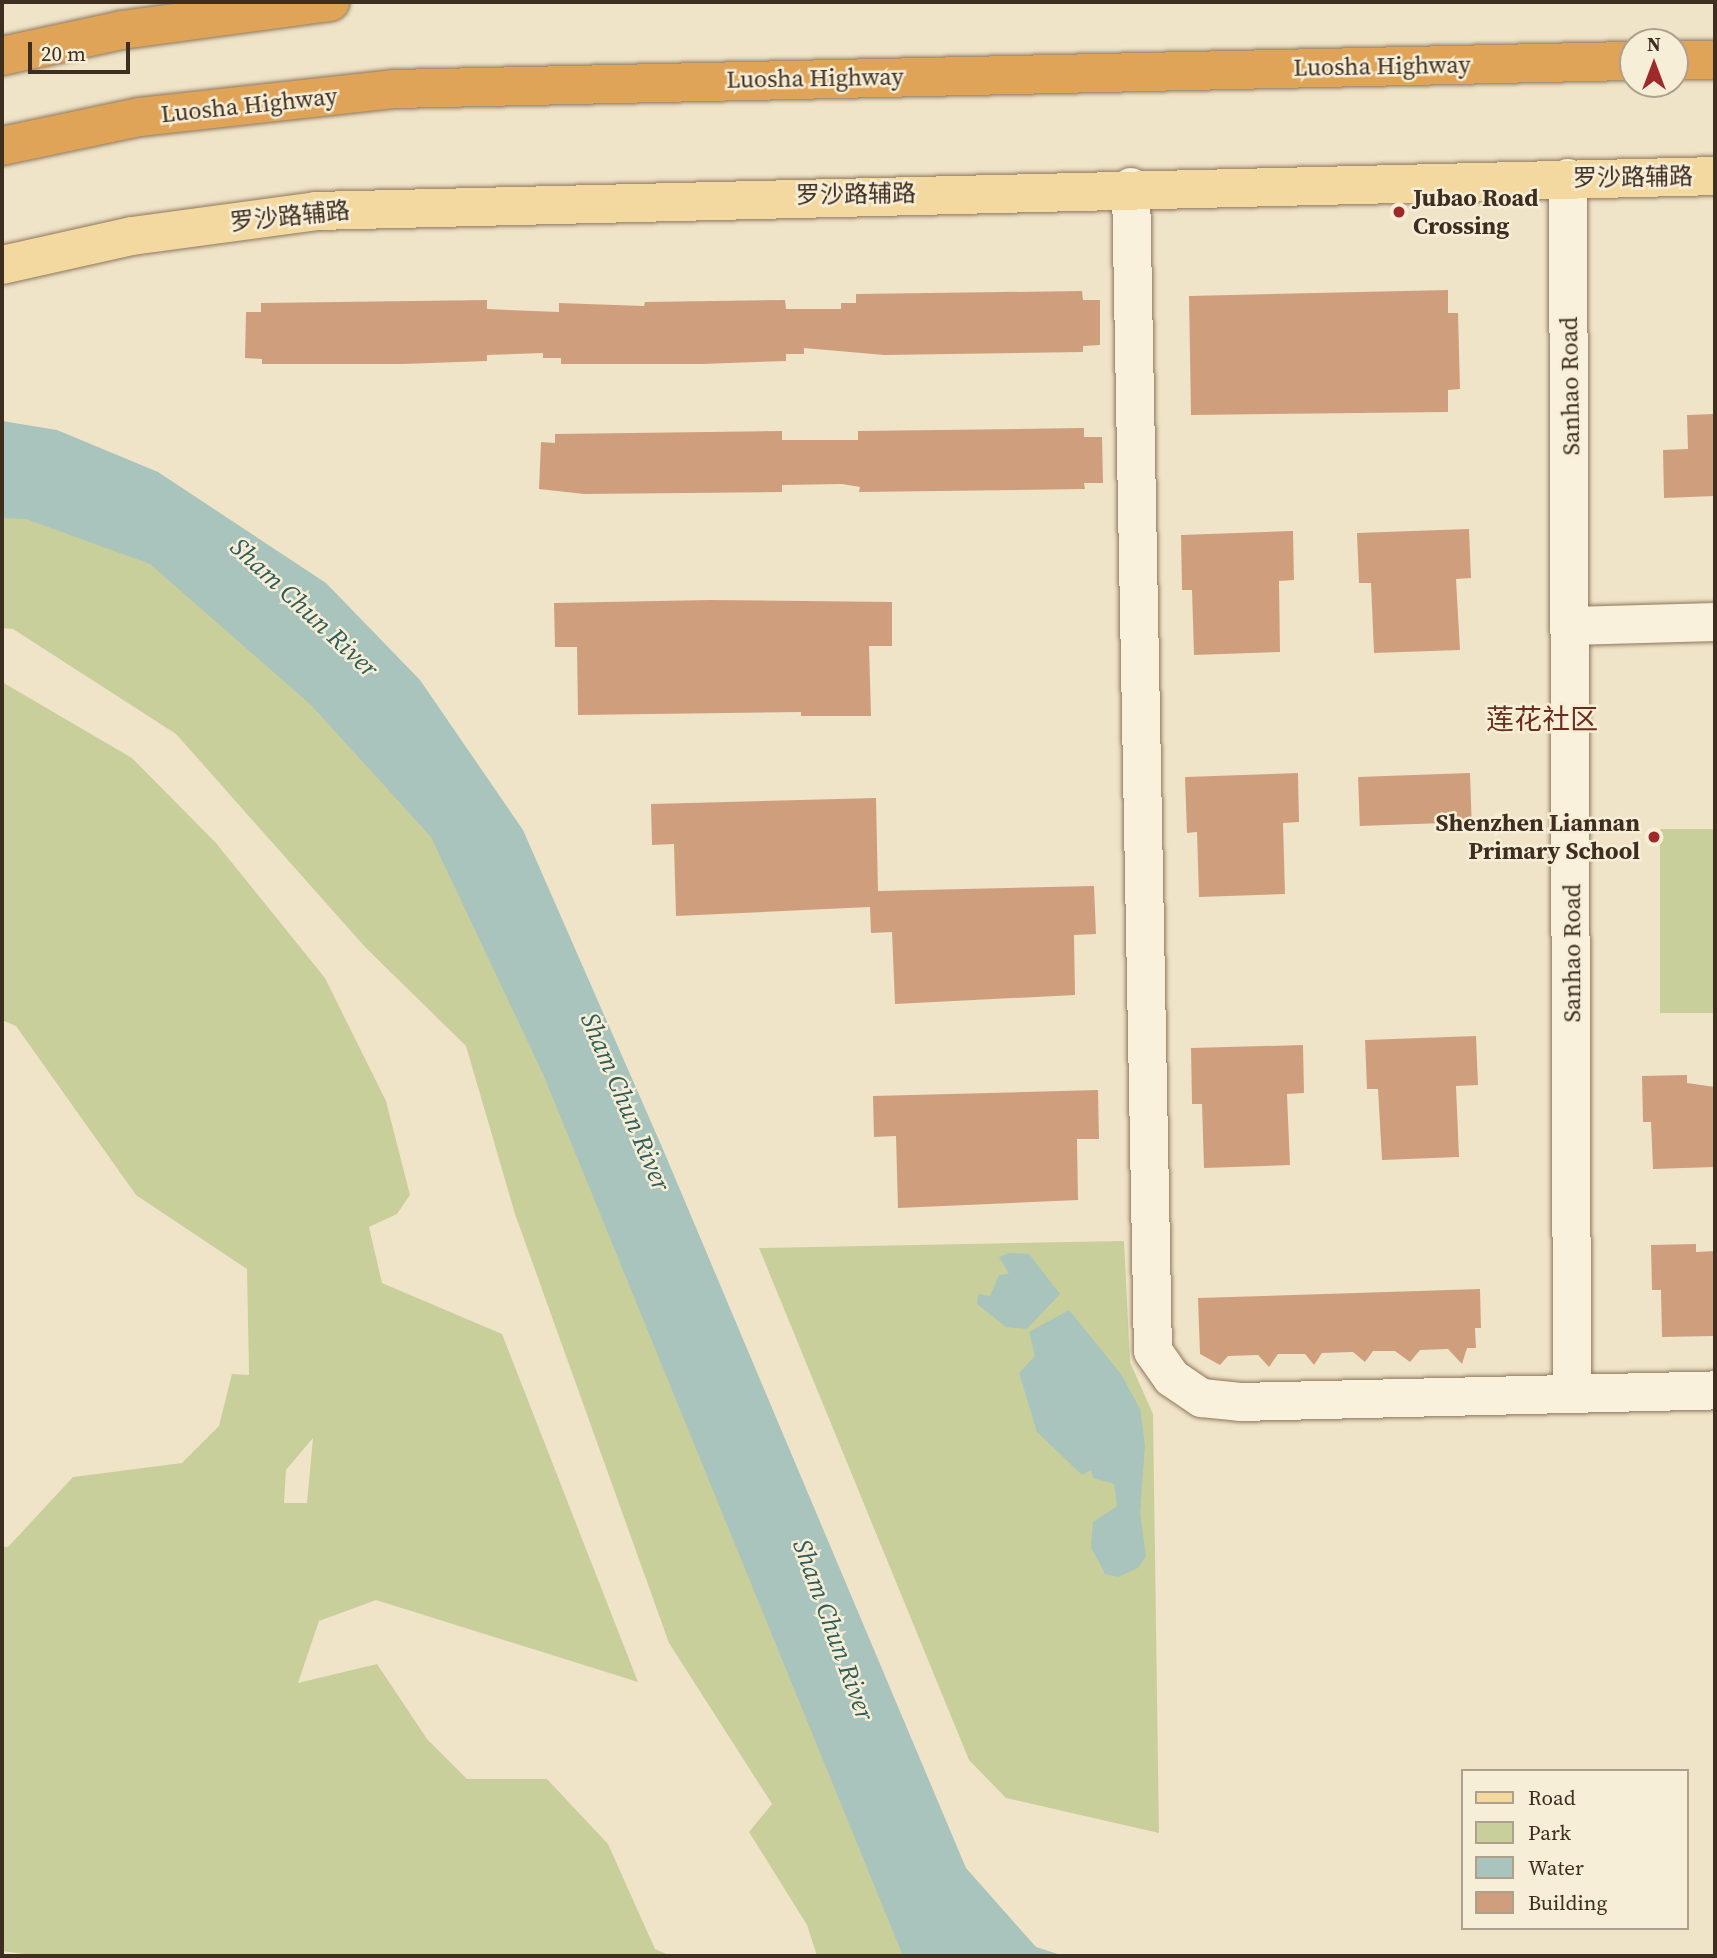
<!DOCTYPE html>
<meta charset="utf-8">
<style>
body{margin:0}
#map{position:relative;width:1717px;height:1958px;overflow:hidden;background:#f0e4c8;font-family:"Source Serif 4","Noto Sans SC",serif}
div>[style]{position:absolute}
.green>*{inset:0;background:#c9cf9b;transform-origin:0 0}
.water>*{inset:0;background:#a9c4bc}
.building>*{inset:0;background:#cf9f7d;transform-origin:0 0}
.roads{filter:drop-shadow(0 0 2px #8d765c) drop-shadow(0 0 2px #8d765c)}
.minor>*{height:38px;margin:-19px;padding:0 19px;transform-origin:19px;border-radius:19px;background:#faf1dc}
.major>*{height:38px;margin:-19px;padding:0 19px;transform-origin:19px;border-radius:19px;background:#f3d9a0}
.highway>*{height:38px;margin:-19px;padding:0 19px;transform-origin:19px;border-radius:19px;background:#e0a458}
.dots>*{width:19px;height:19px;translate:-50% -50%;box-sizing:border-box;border:4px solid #f7eed8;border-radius:50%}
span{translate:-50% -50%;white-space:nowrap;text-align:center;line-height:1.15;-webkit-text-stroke:5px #f7eed8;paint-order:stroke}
.street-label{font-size:24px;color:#3d2e20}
.poi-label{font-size:24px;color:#3d2e20;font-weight:700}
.left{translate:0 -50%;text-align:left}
.right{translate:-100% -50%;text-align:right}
.water-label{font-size:26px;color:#2f5d5a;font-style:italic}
.quarter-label{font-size:28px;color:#6b2e1e}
.frame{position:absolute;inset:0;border:4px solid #3d2e20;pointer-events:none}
.legend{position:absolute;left:1461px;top:1769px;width:228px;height:161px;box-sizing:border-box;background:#f7eed8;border:2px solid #ada18e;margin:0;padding:9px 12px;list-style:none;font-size:21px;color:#3d2e20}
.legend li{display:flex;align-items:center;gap:14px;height:35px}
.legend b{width:35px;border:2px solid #ada18e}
.north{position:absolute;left:1619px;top:28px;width:70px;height:70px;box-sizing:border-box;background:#f7eed8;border:2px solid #ada18e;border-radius:50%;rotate:0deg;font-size:19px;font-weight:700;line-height:28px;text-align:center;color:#3d2e20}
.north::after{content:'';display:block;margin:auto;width:24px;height:32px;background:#9e2a2b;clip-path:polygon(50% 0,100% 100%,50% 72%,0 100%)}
.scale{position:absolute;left:28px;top:42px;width:102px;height:32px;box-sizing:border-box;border:4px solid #3d2e20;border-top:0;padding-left:9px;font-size:21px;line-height:24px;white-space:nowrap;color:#3d2e20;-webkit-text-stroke:5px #f7eed8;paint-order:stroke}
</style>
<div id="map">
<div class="green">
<div style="clip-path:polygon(2px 459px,178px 529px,465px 809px,974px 1956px,817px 1956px,807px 1925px,749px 1832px,772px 1804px,669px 1643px,515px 1214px,466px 1046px,365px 947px,176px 734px,13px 629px,2px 628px)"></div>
<div style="clip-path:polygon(evenodd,2px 682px,132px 758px,216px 843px,325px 978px,386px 1101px,410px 1195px,397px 1214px,369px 1227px,382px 1283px,502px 1334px,638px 1682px,376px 1600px,319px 1621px,298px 1683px,377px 1664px,427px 1739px,467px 1779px,547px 1779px,608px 1844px,655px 1949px,671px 1956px,38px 1956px,2px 1951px,2px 1547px,8px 1547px,73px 1477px,182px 1463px,219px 1426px,232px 1374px,249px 1375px,247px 1269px,136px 1195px,16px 1026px,2px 1020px,2px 682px,313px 1438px,307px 1503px,284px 1503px,286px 1470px,313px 1438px)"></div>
<div style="left:1715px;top:829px;width:184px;height:55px;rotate:90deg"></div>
<div style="clip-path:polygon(1124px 1241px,1130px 1362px,1153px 1414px,1159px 1833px,1006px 1798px,969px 1760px,759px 1248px)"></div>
</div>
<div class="water">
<div style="clip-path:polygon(2px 421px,57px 430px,158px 472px,326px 583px,420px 680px,523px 830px,662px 1147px,966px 1868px,1036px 1947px,1064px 1956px,903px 1956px,543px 1074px,431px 837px,311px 705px,150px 564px,26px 519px,2px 518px)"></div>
<div style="clip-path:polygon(1009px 1253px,1029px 1254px,1060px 1294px,1027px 1329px,1006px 1327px,977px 1304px,978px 1294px,990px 1296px,999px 1275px,1009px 1274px,999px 1257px)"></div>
<div style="clip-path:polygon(1069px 1310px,1121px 1374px,1140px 1409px,1145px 1445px,1140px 1513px,1146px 1556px,1138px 1568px,1118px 1577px,1105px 1574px,1091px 1547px,1093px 1522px,1117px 1506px,1114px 1484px,1093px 1478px,1091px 1470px,1082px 1475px,1037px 1432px,1019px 1373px,1035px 1356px,1029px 1332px)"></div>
</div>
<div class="building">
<div style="clip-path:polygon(1448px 290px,1448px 313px,1458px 313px,1460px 389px,1448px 390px,1448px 412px,1191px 415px,1189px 296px)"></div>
<div style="clip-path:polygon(1082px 291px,1083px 300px,1100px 300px,1100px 345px,1083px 346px,1083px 352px,884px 355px,804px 348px,804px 354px,786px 354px,786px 361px,702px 364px,561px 364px,561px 358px,543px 358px,543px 353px,487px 355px,487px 361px,403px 364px,262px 364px,262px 359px,245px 358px,246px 312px,261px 312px,261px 303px,487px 300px,487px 309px,559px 312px,559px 303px,644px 306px,645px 302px,785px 300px,786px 309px,841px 309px,841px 303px,856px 303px,856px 294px)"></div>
<div style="clip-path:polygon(1715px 414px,1715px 496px,1664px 498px,1663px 450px,1688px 449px,1687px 415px)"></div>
<div style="clip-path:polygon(1084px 428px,1084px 437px,1102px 437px,1103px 483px,1084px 483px,1085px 489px,859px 492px,860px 487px,842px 484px,782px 485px,782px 492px,584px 494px,539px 489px,541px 442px,555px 443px,555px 434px,782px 431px,782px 440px,858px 440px,858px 431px)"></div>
<div style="clip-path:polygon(1469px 529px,1471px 578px,1456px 579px,1460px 650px,1374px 653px,1371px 583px,1359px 583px,1357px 533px)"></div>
<div style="clip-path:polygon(1293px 531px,1294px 580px,1279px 581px,1280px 652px,1194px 655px,1192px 590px,1182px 590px,1181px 535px)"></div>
<div style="clip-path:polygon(710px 600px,892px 602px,892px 646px,869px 646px,871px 716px,801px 716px,801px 712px,578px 715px,577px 647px,555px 647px,554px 603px)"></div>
<div style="clip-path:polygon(1298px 773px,1299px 822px,1283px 823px,1285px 894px,1199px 897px,1197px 832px,1187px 833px,1185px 777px)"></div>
<div style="left:1470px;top:773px;width:49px;height:112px;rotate:88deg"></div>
<div style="clip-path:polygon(876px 798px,878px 891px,1094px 886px,1096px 934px,1074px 935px,1075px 995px,895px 1004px,892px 932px,871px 933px,870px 907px,676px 916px,674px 844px,652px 845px,651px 804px)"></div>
<div style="clip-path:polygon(1476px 1036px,1478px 1085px,1456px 1086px,1459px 1157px,1382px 1160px,1378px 1089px,1367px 1089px,1365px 1040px)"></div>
<div style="clip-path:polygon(1303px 1045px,1304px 1093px,1287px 1094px,1290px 1165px,1204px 1168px,1202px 1104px,1192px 1104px,1191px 1048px)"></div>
<div style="clip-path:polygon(1687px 1075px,1687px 1083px,1715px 1087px,1715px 1167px,1653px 1169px,1651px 1122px,1643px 1122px,1642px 1076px)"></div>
<div style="clip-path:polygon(1098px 1090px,1099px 1139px,1077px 1139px,1078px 1200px,898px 1208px,896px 1136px,874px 1137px,873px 1096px)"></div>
<div style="clip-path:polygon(1696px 1244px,1696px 1252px,1715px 1251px,1715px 1336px,1662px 1337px,1661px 1290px,1652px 1290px,1651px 1245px)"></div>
<div style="clip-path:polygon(1480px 1289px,1481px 1328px,1475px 1328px,1476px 1348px,1467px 1348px,1462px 1364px,1448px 1349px,1420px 1350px,1410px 1362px,1395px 1351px,1373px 1351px,1365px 1362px,1353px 1352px,1322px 1353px,1314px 1365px,1305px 1354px,1278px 1354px,1269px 1367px,1258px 1355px,1228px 1356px,1220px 1365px,1200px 1354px,1198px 1298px)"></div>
</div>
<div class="roads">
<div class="minor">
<div style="left:1568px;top:178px;width:1214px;rotate:89.81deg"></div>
<div style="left:1131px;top:187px;width:1164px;rotate:88.92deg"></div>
<div style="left:1153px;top:1351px;width:33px;rotate:55deg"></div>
<div style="left:1172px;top:1378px;width:36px;rotate:34deg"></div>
<div style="left:1202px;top:1398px;width:38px;rotate:6deg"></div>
<div style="left:1240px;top:1402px;width:475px;rotate:-1.4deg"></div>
<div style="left:1572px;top:626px;width:143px;rotate:-1.6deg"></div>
</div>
<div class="major">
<div style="left:2px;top:265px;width:133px;rotate:-12.6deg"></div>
<div style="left:132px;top:236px;width:186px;rotate:-7.7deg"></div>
<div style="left:316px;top:211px;width:1399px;rotate:-1.43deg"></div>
</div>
<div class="highway">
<div style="left:2px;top:56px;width:123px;rotate:-12.2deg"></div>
<div style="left:122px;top:30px;width:210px;rotate:-7.7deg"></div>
<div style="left:1675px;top:60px;width:40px"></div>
<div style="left:2px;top:146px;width:141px;rotate:-11.9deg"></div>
<div style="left:140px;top:117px;width:257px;rotate:-6.3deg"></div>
<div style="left:395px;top:89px;width:1238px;rotate:-1.3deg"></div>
</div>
</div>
<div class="dots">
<div style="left:1399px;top:212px;background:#9e2a2b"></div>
<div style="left:1654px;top:837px;background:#9e2a2b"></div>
</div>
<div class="street-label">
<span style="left:1382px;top:66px;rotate:-1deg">Luosha Highway</span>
<span style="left:815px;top:78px;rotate:-1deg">Luosha Highway</span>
<span style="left:249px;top:105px;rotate:-6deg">Luosha Highway</span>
<span style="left:1633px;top:177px;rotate:-1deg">罗沙路辅路</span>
<span style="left:856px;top:194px;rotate:-1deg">罗沙路辅路</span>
<span style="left:290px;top:216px;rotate:-6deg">罗沙路辅路</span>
<span style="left:1570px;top:386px;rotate:-91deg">Sanhao Road</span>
<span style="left:1572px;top:953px;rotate:-90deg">Sanhao Road</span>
</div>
<div class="poi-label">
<span class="left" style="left:1413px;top:212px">Jubao Road<br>Crossing</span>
<span class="right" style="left:1640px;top:837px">Shenzhen Liannan<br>Primary School</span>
</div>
<div class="water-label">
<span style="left:304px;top:608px;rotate:43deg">Sham Chun River</span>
<span style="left:625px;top:1102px;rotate:67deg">Sham Chun River</span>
<span style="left:833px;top:1630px;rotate:70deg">Sham Chun River</span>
</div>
<div class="quarter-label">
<span style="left:1542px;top:719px">莲花社区</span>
</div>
<div class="frame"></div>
<ul class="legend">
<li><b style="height:9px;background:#f3d9a0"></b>Road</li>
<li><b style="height:19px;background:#c9cf9b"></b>Park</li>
<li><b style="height:19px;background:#a9c4bc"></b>Water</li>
<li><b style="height:19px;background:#cf9f7d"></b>Building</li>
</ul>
<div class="north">N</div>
<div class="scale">20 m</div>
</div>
